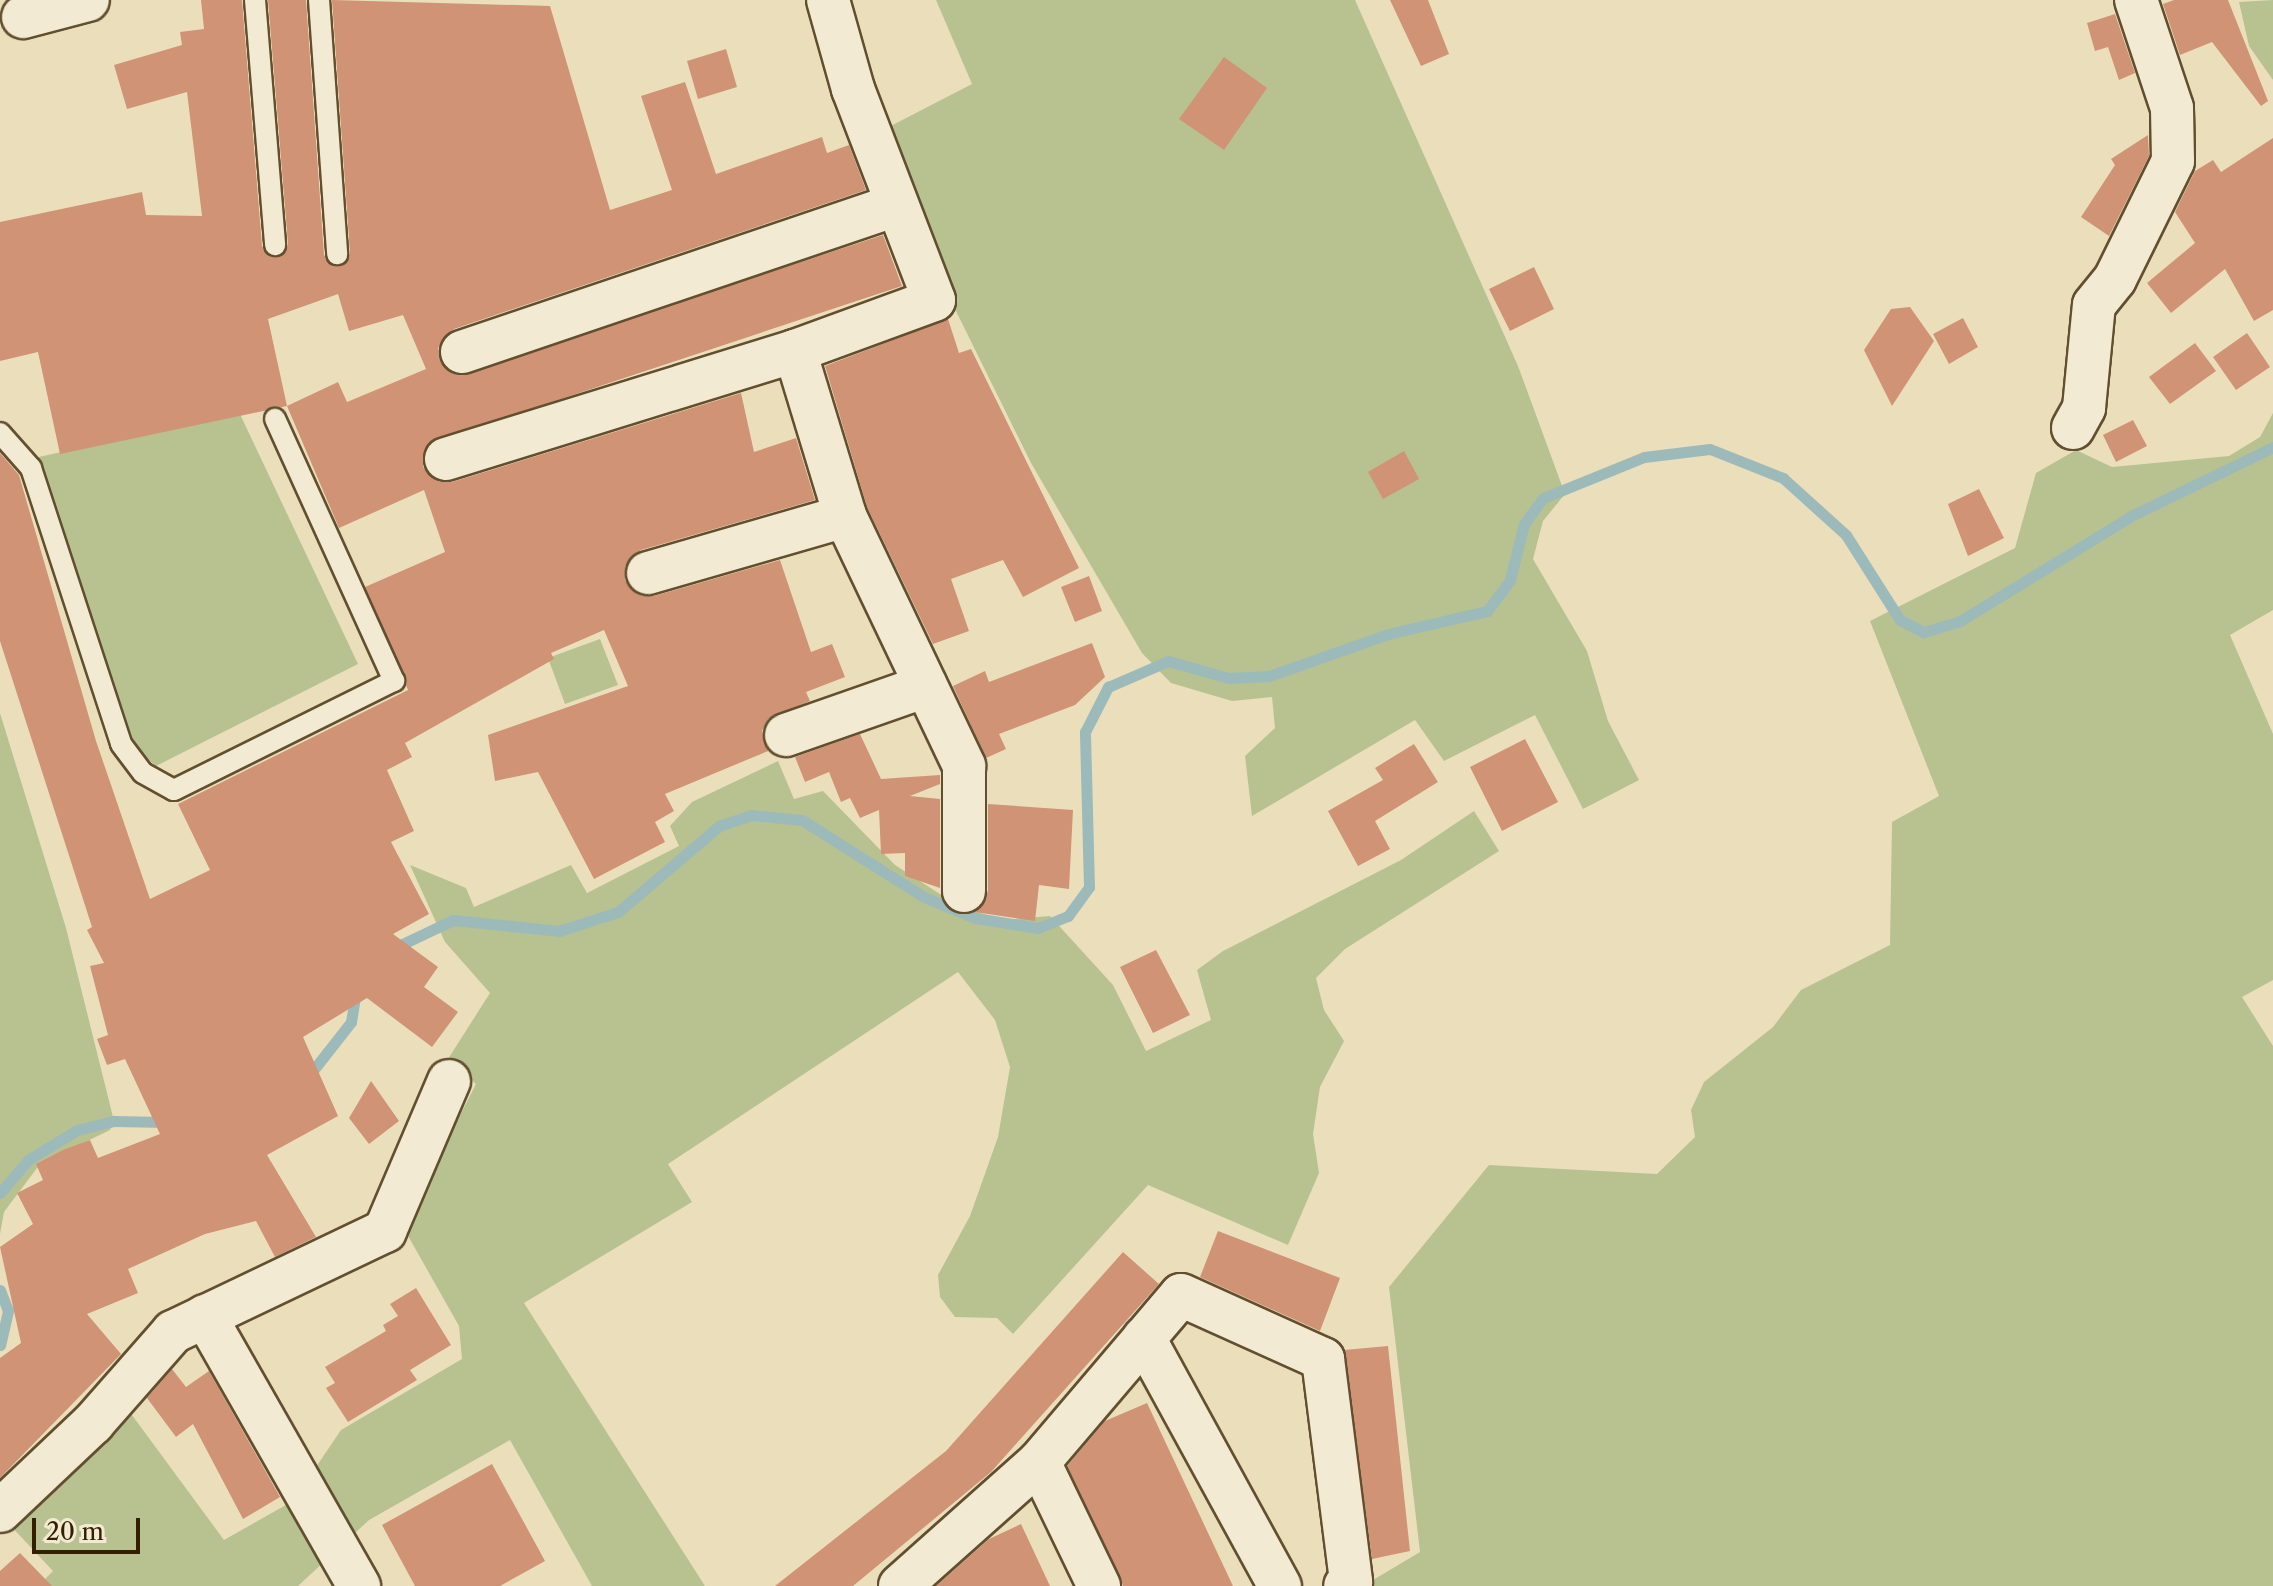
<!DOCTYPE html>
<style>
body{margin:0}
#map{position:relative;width:2273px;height:1586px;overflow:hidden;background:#ebdfbb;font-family:"Libre Caslon Text",serif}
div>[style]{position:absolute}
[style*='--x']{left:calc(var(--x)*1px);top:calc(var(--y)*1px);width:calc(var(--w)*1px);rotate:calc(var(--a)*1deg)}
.green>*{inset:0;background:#b7c290}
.stream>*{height:11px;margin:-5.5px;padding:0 5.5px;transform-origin:5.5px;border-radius:5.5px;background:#9dbabb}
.building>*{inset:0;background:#d09376}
.roads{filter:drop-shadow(2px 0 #624f2f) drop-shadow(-2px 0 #624f2f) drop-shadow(0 2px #624f2f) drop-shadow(0 -2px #624f2f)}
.service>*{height:20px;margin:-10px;padding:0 10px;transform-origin:10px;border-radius:10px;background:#f2ead3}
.minor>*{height:42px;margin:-21px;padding:0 21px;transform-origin:21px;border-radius:21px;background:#f2ead3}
span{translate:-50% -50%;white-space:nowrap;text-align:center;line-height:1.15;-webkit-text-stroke:7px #f2ead3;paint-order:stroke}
.scale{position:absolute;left:32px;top:1518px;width:108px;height:36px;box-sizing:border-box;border:4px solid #341f00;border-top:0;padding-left:10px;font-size:24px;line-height:28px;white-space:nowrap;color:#341f00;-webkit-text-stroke:6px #f2ead3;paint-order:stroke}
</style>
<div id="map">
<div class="green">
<i style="clip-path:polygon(936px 0,1355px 0,1518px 366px,1565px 494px,1543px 521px,1533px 559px,1587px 651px,1608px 721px,1639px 780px,1583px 809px,1535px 715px,1444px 761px,1415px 720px,1252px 816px,1245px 756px,1275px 728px,1272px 697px,1232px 701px,1171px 683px,1142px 653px,1031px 463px,952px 303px,881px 131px,972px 84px)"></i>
<i style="clip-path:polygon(2273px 0,2273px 80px,2249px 46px,2239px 2px)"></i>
<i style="clip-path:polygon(239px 412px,358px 664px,156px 766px,112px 729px,39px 457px)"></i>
<i style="clip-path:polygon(2273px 413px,2273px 610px,2230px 635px,2273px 734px,2273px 980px,2242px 997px,2273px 1046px,2273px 1586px,1363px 1586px,1420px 1552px,1389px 1287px,1489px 1165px,1657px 1174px,1695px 1137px,1691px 1110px,1704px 1082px,1773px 1027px,1801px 990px,1890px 945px,1892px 822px,1939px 796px,1870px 621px,2015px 548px,2036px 473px,2076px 450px,2112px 467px,2229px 456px,2260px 437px)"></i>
<i style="clip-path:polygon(600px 639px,618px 685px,565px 704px,548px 658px)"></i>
<i style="clip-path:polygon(0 713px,66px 928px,114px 1121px,110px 1130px,40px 1164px,4px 1212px,0 1234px)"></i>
<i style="clip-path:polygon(778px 761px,794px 799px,823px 791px,895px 865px,957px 905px,1002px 920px,1050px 916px,1113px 985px,1146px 1051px,1211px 1020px,1197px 970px,1223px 951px,1401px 860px,1474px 811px,1499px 851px,1345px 949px,1316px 978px,1324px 1010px,1344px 1041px,1320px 1087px,1313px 1134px,1319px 1173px,1288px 1245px,1148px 1185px,1013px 1334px,997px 1318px,955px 1317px,940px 1297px,938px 1275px,970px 1216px,998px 1137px,1010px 1067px,995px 1020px,958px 972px,668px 1164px,692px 1202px,524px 1303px,705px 1586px,592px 1586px,510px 1440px,369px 1520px,298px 1586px,38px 1586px,53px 1571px,9px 1524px,129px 1411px,224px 1540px,293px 1501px,341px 1430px,462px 1359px,459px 1326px,403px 1227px,476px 1084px,448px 1059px,490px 993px,445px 942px,410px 865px,466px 888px,474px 907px,571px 865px,587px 893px,679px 846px,670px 826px,692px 802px)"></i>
</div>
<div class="stream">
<i style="--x:392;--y:949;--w:68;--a:-25.4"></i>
<i style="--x:453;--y:920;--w:107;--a:5.9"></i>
<i style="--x:559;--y:931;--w:62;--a:-17.9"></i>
<i style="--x:618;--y:912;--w:133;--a:-40.4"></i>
<i style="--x:719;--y:826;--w:34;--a:-19"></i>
<i style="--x:751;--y:815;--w:51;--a:5.6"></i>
<i style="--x:802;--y:820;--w:144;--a:32.3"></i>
<i style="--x:924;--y:897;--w:55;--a:22.4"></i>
<i style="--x:975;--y:918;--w:64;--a:9"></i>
<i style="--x:1038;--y:928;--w:32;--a:-22"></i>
<i style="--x:1068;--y:916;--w:36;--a:-54"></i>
<i style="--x:1089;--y:887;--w:155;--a:-91.5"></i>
<i style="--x:1085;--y:732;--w:51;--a:-62.9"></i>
<i style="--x:1108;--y:687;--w:65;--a:-23.4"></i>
<i style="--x:1168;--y:661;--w:63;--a:15.6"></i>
<i style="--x:1229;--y:678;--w:40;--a:-2.9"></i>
<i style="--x:1269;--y:676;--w:126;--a:-19.4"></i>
<i style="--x:1388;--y:634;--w:102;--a:-13.1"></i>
<i style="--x:1487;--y:611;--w:39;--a:-53"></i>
<i style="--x:1510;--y:580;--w:58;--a:-76"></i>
<i style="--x:1524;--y:524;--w:32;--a:-54"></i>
<i style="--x:1543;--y:498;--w:109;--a:-22.1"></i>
<i style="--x:1644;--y:457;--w:66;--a:-6.9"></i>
<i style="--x:1710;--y:449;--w:79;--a:21.7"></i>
<i style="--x:1783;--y:478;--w:85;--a:42.1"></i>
<i style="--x:1846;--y:535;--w:101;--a:57.6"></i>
<i style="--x:1900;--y:620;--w:27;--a:27"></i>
<i style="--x:1924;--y:632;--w:38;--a:-17"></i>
<i style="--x:1960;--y:621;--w:203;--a:-31.5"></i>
<i style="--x:2133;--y:515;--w:156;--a:-25.9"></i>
<i style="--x:307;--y:1078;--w:71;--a:-51.8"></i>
<i style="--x:351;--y:1022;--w:31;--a:-81"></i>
<i style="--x:0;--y:1193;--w:43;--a:-49.7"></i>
<i style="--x:28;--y:1160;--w:57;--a:-31.5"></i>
<i style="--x:77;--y:1130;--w:38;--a:-14"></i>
<i style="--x:114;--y:1121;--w:53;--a:1.1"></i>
<i style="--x:0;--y:1290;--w:22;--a:69"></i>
<i style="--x:8;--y:1311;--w:35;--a:103"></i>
</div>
<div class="building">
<i style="clip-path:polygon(evenodd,201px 0,242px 0,262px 246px,270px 257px,283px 255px,288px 244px,268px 0,306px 0,324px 255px,332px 266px,345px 264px,350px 253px,332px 0,550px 6px,610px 210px,672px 190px,641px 96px,685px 82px,716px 174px,822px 137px,827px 153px,849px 145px,866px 190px,454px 329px,438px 348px,446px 369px,457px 375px,883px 235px,902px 286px,428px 443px,423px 467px,440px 482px,452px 482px,741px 393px,754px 452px,796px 438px,815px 500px,641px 550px,625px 567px,625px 580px,642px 596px,654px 596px,780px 560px,811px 652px,832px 644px,845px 677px,806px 692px,810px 701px,768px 719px,762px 731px,768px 751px,665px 794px,674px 811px,655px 822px,665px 842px,594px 879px,538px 772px,495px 781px,488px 735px,628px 686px,604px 630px,551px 653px,554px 659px,405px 743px,412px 757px,387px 770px,414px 831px,391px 842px,429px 914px,393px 934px,438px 967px,424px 987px,458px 1012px,432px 1047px,367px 998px,303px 1037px,338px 1116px,267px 1155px,316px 1237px,275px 1257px,256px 1221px,205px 1234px,128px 1269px,138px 1293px,87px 1314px,121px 1354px,0 1478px,0 1358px,21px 1343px,0 1247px,33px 1224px,17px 1193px,43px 1180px,36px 1164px,63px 1150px,90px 1140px,98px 1158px,160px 1134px,125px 1059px,107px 1065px,97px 1039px,108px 1035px,90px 966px,104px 963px,87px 930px,92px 927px,0 641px,0 453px,19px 475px,96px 741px,150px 899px,210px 870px,178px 804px,408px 690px,365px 587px,445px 552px,424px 490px,339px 528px,287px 406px,60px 454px,38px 352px,0 361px,0 222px,142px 192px,146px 215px,202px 216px,187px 92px,127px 109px,114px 65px,182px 45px,180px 32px,204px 29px,201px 0,338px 294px,349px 331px,403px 315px,426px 369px,347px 402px,338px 382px,287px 406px,268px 319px,338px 294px)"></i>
<i style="clip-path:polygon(1390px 0,1428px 0,1449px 54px,1421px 66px)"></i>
<i style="clip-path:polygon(2174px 0,2228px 0,2268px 101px,2261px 106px,2212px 42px,2180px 55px,2163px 4px)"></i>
<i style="clip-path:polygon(2115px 14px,2135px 73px,2119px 80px,2108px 47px,2095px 51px,2087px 23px)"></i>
<i style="clip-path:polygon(726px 49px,737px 87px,698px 99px,687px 61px)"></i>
<i style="clip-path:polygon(1224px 57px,1267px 88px,1224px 150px,1179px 119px)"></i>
<i style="clip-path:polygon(2148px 135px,2149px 156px,2109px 236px,2081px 217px,2115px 165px,2111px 159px)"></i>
<i style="clip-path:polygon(2273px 138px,2273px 310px,2254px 321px,2225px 269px,2171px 313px,2147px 283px,2195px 243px,2175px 212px,2195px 171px,2213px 160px,2221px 172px)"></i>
<i style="clip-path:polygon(1534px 267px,1554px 309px,1510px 331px,1489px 289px)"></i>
<i style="clip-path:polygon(1910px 307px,1934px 341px,1892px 406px,1864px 350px,1891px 309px)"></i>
<i style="clip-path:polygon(1963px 318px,1978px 347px,1949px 364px,1933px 334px)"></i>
<i style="clip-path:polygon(948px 319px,959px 353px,971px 349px,1079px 568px,1023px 597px,1003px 560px,951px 579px,969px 631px,933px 644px,867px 507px,825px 366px)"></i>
<i style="clip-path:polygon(2247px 333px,2270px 367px,2236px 390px,2213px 357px)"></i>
<i style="clip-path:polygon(2195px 343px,2216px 371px,2170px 404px,2149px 377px)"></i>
<i style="clip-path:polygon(2133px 420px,2147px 446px,2116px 462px,2103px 435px)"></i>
<i style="clip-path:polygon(1404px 451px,1419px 479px,1383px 499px,1368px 472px)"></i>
<i style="clip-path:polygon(1979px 489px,2004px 538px,1968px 556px,1948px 504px)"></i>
<i style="clip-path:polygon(1089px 576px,1102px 611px,1075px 622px,1061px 587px)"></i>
<i style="clip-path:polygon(1092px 643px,1105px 677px,1075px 705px,999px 734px,1006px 749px,986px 758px,953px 686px,985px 671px,989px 682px)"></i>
<i style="clip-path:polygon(860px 734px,881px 779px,940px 775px,940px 784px,910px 796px,940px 799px,940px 888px,905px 876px,905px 853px,881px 854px,879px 810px,860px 818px,850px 798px,841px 802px,829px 772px,805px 782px,795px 757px)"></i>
<i style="clip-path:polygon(1525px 739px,1558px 802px,1502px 831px,1470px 767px)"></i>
<i style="clip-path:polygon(1414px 744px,1438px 782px,1375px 821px,1390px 849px,1358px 866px,1328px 811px,1383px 780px,1375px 768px)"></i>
<i style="clip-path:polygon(988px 804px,1073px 810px,1069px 889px,1039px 885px,1035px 921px,975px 912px,988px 891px)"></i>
<i style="clip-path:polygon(1156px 950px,1190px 1015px,1153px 1033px,1120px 967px)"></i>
<i style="clip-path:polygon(371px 1081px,399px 1121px,369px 1144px,349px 1118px)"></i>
<i style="clip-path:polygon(1218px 1231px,1340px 1278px,1320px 1331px,1200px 1277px)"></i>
<i style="clip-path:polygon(1123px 1252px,1159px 1284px,991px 1472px,853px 1586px,775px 1586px,946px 1451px)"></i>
<i style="clip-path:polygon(416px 1288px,451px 1345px,410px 1370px,417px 1380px,348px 1422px,326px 1388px,335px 1383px,325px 1367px,386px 1331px,383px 1325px,398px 1316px,390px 1304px)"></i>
<i style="clip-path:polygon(1388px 1346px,1410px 1551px,1372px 1559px,1344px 1350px)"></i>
<i style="clip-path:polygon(172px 1369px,186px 1387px,209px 1371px,280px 1497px,243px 1519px,193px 1424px,176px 1437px,147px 1398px)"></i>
<i style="clip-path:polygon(1147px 1403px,1233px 1586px,1123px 1586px,1067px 1466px,1105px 1421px)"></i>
<i style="clip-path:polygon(492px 1464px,545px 1561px,500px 1586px,415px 1586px,382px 1525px)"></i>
<i style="clip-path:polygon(1021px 1524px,1050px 1586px,936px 1586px,989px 1539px)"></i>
<i style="clip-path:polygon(20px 1553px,52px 1586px,0 1586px,0 1571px)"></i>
</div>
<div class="roads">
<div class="service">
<i style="--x:255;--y:0;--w:246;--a:85.3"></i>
<i style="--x:319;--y:0;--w:255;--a:85.9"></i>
<i style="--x:0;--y:433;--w:47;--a:48.5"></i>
<i style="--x:31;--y:468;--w:290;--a:71.9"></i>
<i style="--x:121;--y:744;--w:36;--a:53"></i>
<i style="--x:143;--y:773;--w:35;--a:29"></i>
<i style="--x:174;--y:790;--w:246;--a:-26.4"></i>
<i style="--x:394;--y:681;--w:288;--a:-114.4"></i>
</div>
<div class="minor">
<i style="--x:23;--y:17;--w:67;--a:-14.7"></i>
<i style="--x:795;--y:351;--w:172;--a:73.1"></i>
<i style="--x:845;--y:516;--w:277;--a:64.5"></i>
<i style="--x:964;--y:766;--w:125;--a:90"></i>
<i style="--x:462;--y:352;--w:458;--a:-18.7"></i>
<i style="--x:2073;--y:428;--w:23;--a:-61"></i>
<i style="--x:2084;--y:408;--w:103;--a:-84.5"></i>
<i style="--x:2094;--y:305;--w:33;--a:-51"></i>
<i style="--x:2115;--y:279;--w:131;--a:-63.8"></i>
<i style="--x:2173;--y:161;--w:53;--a:-91.1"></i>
<i style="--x:2172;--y:108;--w:114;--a:-108.4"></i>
<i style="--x:446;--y:459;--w:365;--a:-17.2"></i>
<i style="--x:795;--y:351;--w:148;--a:-20.1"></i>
<i style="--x:934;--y:300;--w:226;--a:-111"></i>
<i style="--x:853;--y:89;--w:92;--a:-105.7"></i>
<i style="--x:648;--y:573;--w:205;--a:-16.1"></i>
<i style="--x:786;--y:735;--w:148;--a:-19.3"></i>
<i style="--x:205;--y:1316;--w:311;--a:60.3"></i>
<i style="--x:1144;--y:1338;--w:283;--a:61.3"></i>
<i style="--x:1039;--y:1462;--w:138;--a:64.2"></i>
<i style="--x:0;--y:1511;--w:128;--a:-43.4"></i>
<i style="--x:93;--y:1423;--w:121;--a:-48.7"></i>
<i style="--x:173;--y:1332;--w:235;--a:-25.5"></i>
<i style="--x:385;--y:1231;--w:163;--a:-66.9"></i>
<i style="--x:900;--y:1586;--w:186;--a:-41.7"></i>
<i style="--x:1039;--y:1462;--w:219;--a:-49.6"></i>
<i style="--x:1181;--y:1295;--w:156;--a:24.3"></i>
<i style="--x:1323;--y:1359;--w:225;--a:82.8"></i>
<i style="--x:1351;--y:1582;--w:7;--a:146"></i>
</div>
</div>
<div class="scale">20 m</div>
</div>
